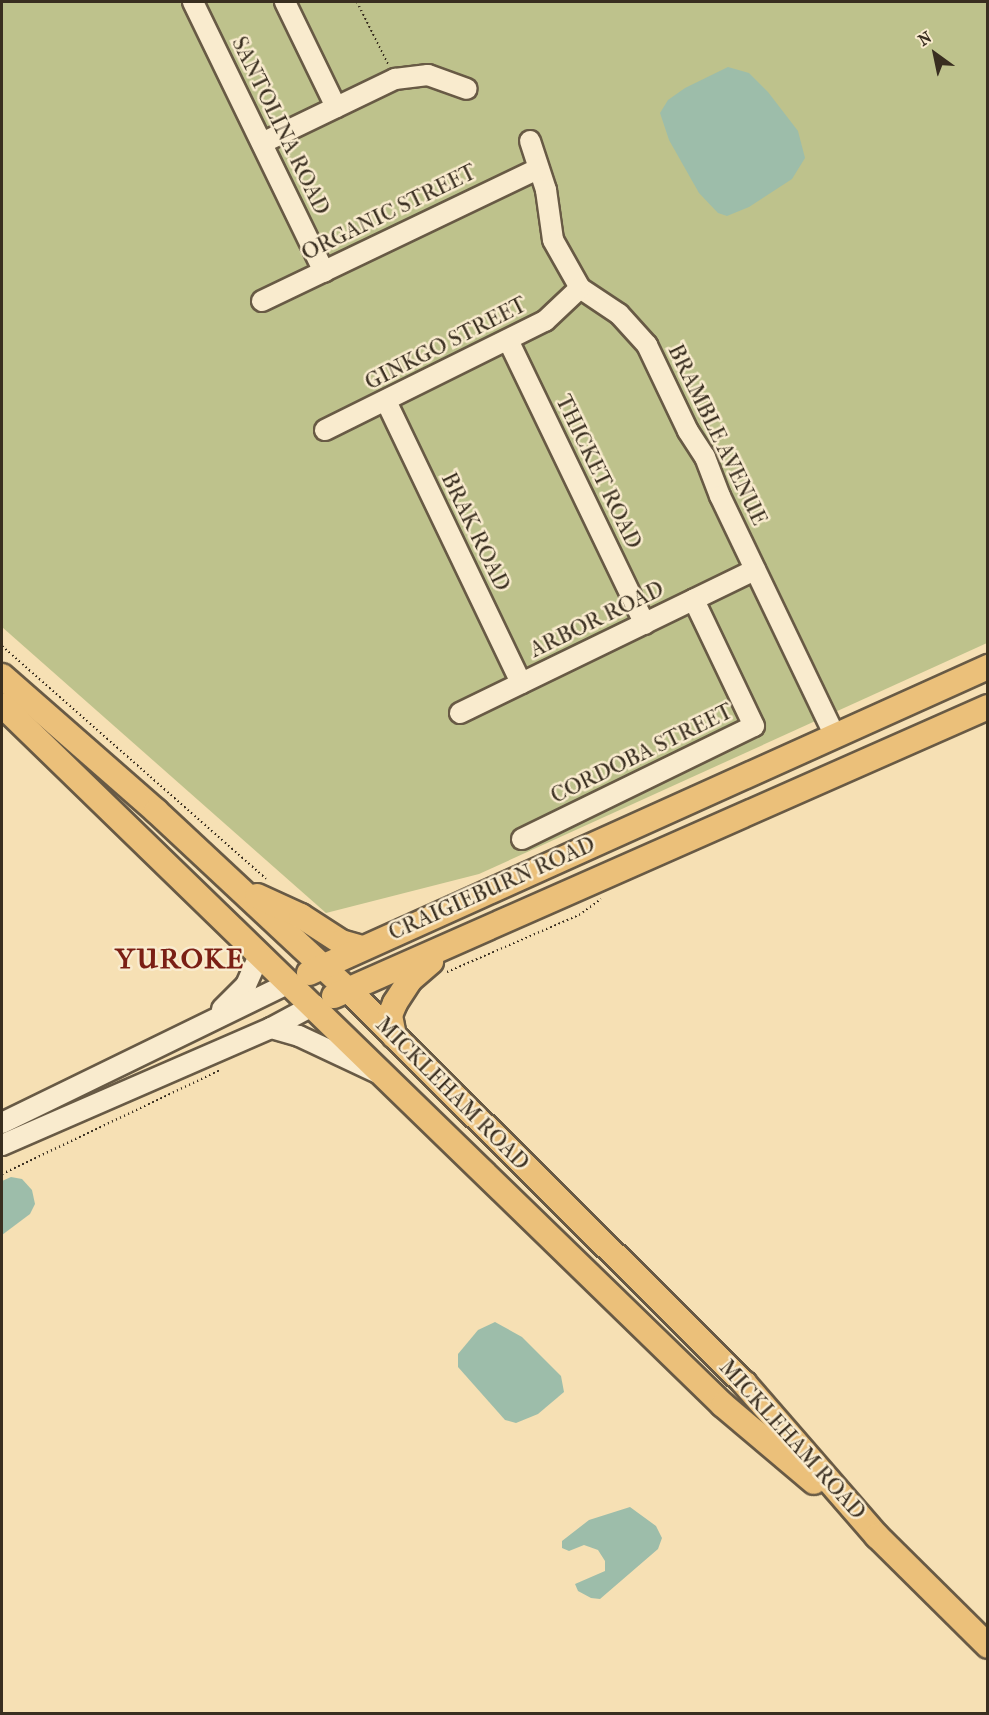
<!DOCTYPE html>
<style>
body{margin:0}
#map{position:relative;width:989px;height:1715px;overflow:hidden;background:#f6e0b4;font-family:"IM FELL French Canon",serif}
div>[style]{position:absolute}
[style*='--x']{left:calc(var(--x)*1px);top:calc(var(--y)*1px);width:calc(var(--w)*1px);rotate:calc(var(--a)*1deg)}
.green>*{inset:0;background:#bec28c}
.water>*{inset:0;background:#9dbdaa}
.path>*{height:2px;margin-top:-1px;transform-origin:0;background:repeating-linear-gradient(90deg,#392e20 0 1.5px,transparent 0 4.5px)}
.roads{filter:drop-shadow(2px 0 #685a45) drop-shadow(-2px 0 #685a45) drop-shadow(0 2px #685a45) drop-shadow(0 -2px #685a45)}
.minor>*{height:20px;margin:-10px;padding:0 10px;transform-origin:10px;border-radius:10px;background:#f9ebce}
.major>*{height:24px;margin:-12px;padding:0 12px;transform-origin:12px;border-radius:12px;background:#ebc07a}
span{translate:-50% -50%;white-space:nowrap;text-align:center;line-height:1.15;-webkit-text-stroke:5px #f9ebce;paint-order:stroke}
.street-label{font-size:22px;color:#392e20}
.district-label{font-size:28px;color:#7a1f14;font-weight:700;letter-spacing:1.5px}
.frame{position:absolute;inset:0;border:3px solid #392e20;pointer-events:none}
.north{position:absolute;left:905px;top:24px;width:60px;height:60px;-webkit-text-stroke:4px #f9ebce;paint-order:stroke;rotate:327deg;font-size:16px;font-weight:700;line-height:24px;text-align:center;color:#392e20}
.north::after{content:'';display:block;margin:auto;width:21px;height:27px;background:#392e20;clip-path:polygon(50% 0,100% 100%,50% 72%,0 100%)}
</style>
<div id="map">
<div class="green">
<i style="clip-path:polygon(2px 2px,987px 2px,987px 643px,479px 874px,326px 913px,2px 627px)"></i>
</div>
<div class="water">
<i style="clip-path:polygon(728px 67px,749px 73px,768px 92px,798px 131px,805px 158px,792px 179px,749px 207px,727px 216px,718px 213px,699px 193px,669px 140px,660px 113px,668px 100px,685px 88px)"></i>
<i style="clip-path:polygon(11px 1177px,22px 1179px,32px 1190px,35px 1204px,30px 1214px,2px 1235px,2px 1181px)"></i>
<i style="clip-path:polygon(495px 1322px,522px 1337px,561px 1376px,564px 1392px,538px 1414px,516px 1423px,505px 1420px,458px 1367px,458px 1354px,478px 1330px)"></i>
<i style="clip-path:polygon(630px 1507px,656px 1526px,662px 1538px,658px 1549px,600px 1599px,591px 1598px,578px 1591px,575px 1584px,605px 1571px,605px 1561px,598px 1550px,584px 1545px,569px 1551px,562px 1548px,562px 1541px,589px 1520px)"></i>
</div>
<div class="path">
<i style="--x:357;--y:2;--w:69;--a:63.4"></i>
<i style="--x:2;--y:646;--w:352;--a:41.4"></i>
<i style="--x:447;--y:972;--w:144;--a:-23.4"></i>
<i style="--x:579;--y:915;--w:27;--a:-36"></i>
<i style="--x:2;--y:1174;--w:242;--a:-25.5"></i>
</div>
<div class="roads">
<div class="minor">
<i style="--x:193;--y:2;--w:300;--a:64.1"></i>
<i style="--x:285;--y:2;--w:117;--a:64.1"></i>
<i style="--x:530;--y:141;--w:52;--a:71.9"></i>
<i style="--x:546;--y:190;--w:50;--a:82"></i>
<i style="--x:553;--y:240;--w:55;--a:60.6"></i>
<i style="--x:580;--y:288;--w:47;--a:33.7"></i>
<i style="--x:619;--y:314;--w:42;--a:47.9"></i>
<i style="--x:647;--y:345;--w:95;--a:64.5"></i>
<i style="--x:688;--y:431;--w:31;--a:57"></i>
<i style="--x:705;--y:457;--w:42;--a:69"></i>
<i style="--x:720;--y:496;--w:264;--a:64.4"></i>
<i style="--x:262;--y:143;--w:148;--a:-25.7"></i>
<i style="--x:395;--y:79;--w:33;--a:-7"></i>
<i style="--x:428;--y:75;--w:41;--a:19.7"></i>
<i style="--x:262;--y:301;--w:305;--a:-25.6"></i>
<i style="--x:509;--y:342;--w:313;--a:64.3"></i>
<i style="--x:386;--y:401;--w:313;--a:64.4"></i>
<i style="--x:325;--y:430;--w:246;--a:-26.4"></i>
<i style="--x:545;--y:321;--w:48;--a:-43.3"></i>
<i style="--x:460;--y:713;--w:328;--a:-25.9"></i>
<i style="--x:522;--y:839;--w:258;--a:-26"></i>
<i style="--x:754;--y:726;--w:140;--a:-115.5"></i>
<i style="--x:222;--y:1009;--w:34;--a:-45"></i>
<i style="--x:246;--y:985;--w:34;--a:-66"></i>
<i style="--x:271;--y:1028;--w:29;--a:16"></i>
<i style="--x:299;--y:1036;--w:87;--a:25.1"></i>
<i style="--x:2;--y:1123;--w:319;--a:-26"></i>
<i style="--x:2;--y:1145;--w:293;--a:-23.5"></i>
<i style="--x:271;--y:1028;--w:49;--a:-28.1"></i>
</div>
<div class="major">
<i style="--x:2;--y:676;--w:205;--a:41.2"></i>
<i style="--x:156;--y:811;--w:262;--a:43"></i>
<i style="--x:348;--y:990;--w:558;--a:44.78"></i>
<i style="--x:744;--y:1383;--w:203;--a:49"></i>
<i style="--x:877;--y:1536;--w:156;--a:44.7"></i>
<i style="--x:2;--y:705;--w:1005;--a:44.15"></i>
<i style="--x:723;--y:1405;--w:119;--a:40.2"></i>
<i style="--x:257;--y:896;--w:48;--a:24.4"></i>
<i style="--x:301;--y:916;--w:48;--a:33"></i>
<i style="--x:341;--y:942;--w:22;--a:16"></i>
<i style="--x:309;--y:973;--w:745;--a:-24.26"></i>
<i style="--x:334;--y:996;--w:715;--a:-23.84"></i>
<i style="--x:394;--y:1036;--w:21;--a:-101"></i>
<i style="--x:390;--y:1015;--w:13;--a:-67"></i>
<i style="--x:395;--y:1003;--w:27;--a:-57"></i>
<i style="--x:410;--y:980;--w:28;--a:-41"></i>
</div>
</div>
<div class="street-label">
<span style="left:280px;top:126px;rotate:64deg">SANTOLINA ROAD</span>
<span style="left:389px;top:213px;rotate:-26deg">ORGANIC STREET</span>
<span style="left:446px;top:344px;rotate:-27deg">GINKGO STREET</span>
<span style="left:717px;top:435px;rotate:64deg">BRAMBLE AVENUE</span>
<span style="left:598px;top:472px;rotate:64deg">THICKET ROAD</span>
<span style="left:475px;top:532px;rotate:64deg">BRAK ROAD</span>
<span style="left:597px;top:620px;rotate:-26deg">ARBOR ROAD</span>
<span style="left:642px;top:754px;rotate:-26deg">CORDOBA STREET</span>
<span style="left:492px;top:889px;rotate:-24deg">CRAIGIEBURN ROAD</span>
<span style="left:452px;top:1094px;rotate:45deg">MICKLEHAM ROAD</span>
<span style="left:792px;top:1440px;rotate:48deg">MICKLEHAM ROAD</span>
</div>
<div class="district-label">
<span style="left:180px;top:959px">YUROKE</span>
</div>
<div class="frame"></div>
<div class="north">N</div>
</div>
